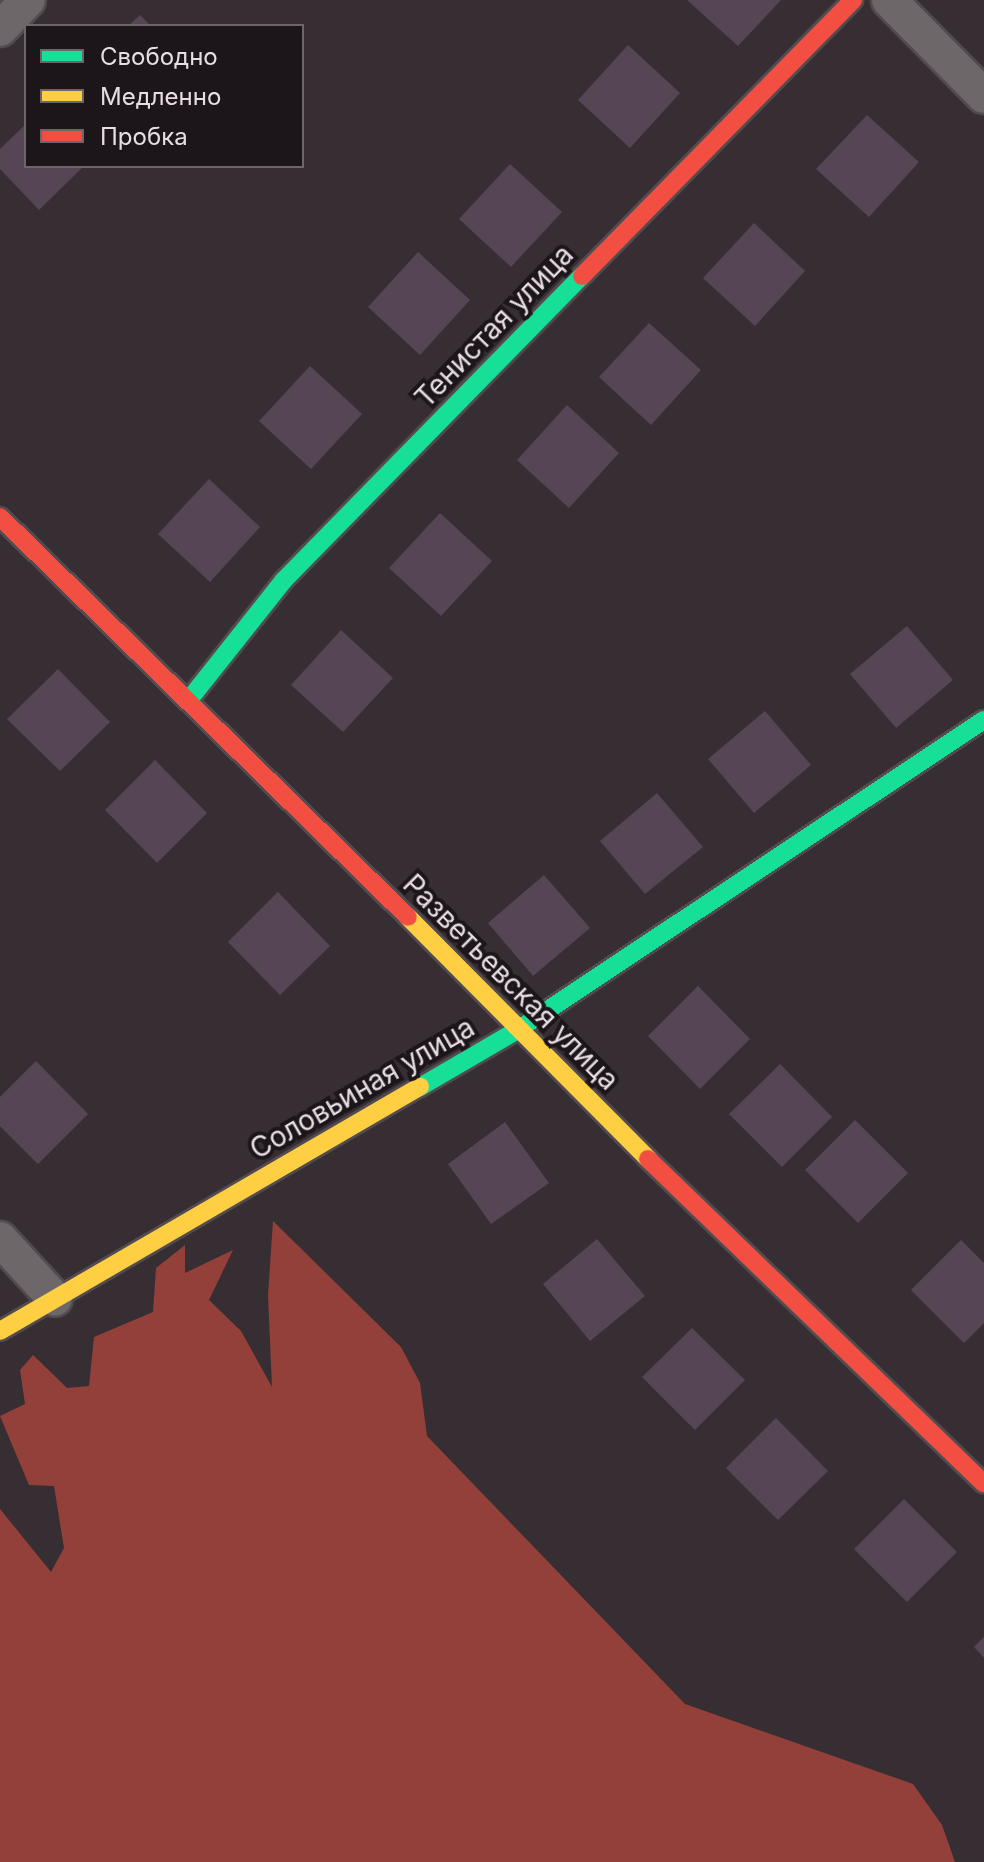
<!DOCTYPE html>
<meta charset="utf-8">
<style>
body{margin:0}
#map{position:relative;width:984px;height:1862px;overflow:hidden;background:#362e32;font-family:Inter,sans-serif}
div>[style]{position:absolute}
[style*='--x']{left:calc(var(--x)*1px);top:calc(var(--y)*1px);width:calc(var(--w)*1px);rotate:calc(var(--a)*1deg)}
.forest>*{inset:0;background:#94403a}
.building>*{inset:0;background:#564655}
.roads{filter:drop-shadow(2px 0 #524b4f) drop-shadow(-2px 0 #524b4f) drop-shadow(0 2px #524b4f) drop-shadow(0 -2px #524b4f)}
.street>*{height:34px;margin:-17px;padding:0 17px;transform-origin:17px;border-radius:17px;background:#6d676a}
.fast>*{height:18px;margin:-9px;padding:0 9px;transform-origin:9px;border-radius:9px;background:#16e098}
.slow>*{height:18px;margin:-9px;padding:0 9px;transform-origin:9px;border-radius:9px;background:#ffcf43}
.jam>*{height:18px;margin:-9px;padding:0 9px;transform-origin:9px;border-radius:9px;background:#f24e42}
span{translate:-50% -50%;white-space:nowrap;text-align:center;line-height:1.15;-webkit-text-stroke:8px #1c1519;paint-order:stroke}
.street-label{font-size:28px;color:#e7dde2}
.legend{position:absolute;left:24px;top:24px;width:280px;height:144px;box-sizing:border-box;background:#1c1519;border:2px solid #6d6569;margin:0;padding:10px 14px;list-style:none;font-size:24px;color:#e7dde2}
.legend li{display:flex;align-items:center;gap:16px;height:40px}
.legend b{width:40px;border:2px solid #6d6569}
</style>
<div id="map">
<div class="forest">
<i style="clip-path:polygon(273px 1221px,401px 1347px,420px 1383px,427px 1436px,685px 1704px,913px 1784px,942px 1825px,955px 1862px,0 1862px,0 1509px,51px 1572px,64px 1548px,54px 1486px,29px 1485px,0 1416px,25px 1404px,20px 1370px,33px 1355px,67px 1388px,89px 1386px,94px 1337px,153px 1312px,156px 1268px,185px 1245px,185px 1273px,233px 1250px,209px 1300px,241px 1331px,272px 1387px,268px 1295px)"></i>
</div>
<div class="building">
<i style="clip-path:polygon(687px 0,781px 0,738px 46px)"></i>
<i style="clip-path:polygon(140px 15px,151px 26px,128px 26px)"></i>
<i style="clip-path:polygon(628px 45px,680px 93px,630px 148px,578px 100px)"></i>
<i style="clip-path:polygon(867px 115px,919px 162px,869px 217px,816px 169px)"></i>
<i style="clip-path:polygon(26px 124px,26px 166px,84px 166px,39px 210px,0 169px,0 149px)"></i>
<i style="clip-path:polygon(510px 164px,562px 212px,511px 267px,459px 219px)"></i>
<i style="clip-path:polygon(754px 223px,805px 271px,755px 326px,703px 278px)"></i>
<i style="clip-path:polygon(418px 252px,470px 300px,420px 355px,368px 307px)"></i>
<i style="clip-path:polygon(649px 323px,701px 370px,651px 425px,599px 377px)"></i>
<i style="clip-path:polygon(310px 366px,362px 414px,311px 469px,259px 421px)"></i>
<i style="clip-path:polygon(567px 405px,619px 453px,569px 508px,517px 460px)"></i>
<i style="clip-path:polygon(209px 479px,260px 527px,210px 582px,158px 534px)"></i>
<i style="clip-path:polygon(440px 513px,492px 561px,441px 616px,389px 568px)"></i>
<i style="clip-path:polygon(907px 626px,953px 680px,896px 728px,850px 674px)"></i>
<i style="clip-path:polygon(341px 630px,393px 678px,343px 732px,291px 685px)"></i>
<i style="clip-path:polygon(58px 669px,110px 722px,60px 771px,7px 719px)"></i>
<i style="clip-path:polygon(765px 711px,811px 765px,754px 813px,708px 759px)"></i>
<i style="clip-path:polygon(155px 760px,207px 813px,157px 863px,105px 810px)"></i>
<i style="clip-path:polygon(657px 793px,703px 847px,645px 894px,600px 841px)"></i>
<i style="clip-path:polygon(544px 875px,590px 928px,533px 976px,488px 923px)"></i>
<i style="clip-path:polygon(278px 892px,330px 946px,280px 995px,228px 942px)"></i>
<i style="clip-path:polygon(698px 986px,750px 1039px,700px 1089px,648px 1036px)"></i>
<i style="clip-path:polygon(36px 1061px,88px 1114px,38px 1164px,0 1126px,0 1097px)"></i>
<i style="clip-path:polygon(780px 1064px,832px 1117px,782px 1167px,729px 1114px)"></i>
<i style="clip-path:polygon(855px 1120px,908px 1173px,858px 1223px,805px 1170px)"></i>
<i style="clip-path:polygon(505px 1122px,549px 1183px,491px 1224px,448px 1164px)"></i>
<i style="clip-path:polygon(597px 1239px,645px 1296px,590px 1341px,543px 1284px)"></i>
<i style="clip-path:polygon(961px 1240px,984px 1263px,984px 1323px,964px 1343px,911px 1290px)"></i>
<i style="clip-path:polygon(692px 1328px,745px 1380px,695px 1430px,642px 1377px)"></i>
<i style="clip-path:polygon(776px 1418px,828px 1471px,778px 1520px,726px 1468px)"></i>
<i style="clip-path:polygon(904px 1499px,957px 1552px,907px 1602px,854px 1549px)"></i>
<i style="clip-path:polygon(984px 1637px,984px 1658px,974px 1647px)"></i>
</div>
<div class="roads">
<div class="street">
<i style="--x:889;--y:0;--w:135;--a:45.3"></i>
<i style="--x:0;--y:29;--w:40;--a:-46"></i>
<i style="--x:0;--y:1239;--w:81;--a:47.5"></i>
</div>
<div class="fast">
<i style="--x:188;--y:701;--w:153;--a:-51.6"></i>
<i style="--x:283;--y:581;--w:427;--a:-45.6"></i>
<i style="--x:420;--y:1087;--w:111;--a:-30.3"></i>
<i style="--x:516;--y:1031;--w:562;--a:-33.61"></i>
</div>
<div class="slow">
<i style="--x:408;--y:917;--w:341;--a:45.2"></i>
<i style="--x:0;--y:1331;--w:486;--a:-30.2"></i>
</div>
<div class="jam">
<i style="--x:582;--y:276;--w:387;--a:-45.5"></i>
<i style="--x:0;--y:517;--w:571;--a:44.43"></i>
<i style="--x:648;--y:1159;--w:467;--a:44"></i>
</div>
</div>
<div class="street-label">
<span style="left:494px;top:326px;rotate:-46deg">Тенистая улица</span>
<span style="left:511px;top:982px;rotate:45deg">Разветьевская улица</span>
<span style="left:362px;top:1088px;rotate:-30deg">Соловьиная улица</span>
</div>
<ul class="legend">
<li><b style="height:10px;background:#16e098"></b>Свободно</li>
<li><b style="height:10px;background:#ffcf43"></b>Медленно</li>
<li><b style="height:10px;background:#f24e42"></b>Пробка</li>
</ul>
</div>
